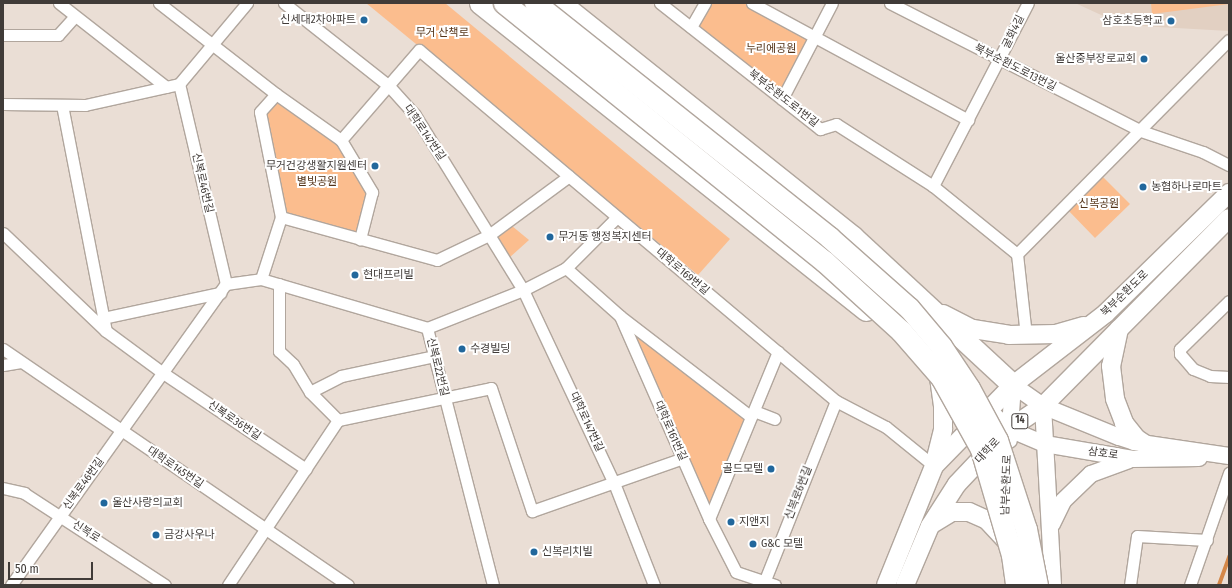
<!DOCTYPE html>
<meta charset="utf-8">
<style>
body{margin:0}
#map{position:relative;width:1232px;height:588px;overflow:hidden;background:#eaded5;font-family:"Fira Sans Condensed","Noto Sans KR",sans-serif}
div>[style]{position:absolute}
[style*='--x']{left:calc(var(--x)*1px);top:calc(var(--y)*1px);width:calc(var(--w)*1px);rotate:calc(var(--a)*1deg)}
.built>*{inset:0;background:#e2d0c2}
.green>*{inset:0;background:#fbbd8e}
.stream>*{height:3.5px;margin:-1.75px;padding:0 1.75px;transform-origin:1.75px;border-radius:1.75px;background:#d48748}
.roads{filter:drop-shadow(1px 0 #b1a69d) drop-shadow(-1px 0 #b1a69d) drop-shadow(0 1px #b1a69d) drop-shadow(0 -1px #b1a69d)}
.street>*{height:11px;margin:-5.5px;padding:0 5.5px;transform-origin:5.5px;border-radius:5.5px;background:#fff}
.secondary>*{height:16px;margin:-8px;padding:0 8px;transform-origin:8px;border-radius:8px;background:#fff}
.primary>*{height:18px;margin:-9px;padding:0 9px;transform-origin:9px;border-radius:9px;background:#fff}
.highway>*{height:21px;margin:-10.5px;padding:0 10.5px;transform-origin:10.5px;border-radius:10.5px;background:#fff}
.bridges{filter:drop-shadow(1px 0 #b1a69d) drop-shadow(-1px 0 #b1a69d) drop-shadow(0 1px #b1a69d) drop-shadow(0 -1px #b1a69d)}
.highway-bridge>*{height:21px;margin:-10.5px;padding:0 10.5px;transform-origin:10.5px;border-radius:10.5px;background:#fff}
.dots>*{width:11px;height:11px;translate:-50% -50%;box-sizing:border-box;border:2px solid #fff;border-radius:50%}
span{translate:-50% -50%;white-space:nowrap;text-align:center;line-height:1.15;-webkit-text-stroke:4px #fff;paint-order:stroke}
.shield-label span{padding:1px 3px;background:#fff;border:1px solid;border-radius:3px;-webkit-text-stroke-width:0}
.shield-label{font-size:10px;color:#403b38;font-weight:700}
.poi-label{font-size:11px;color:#403b38}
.right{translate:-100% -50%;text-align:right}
.left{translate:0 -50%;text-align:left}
.street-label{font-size:11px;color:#403b38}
.park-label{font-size:11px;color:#543419}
.frame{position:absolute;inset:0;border:4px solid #403b38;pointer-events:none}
.scale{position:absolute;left:8px;top:562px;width:85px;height:18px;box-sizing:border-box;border:2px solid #403b38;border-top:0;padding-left:5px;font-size:12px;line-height:14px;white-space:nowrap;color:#403b38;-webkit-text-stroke:3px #fff;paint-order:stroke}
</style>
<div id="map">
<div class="built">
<i style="clip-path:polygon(1075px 3px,1229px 3px,1229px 31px,1123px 25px)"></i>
</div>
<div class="green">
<i style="clip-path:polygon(366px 3px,445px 3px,730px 239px,698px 275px)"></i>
<i style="clip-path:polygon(705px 3px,752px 3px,814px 37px,782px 99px,691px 27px)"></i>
<i style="clip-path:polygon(1151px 3px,1229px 3px,1229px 4px,1152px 14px)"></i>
<i style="clip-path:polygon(276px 102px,338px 146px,368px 192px,358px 233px,284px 213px,264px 113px)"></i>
<i style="clip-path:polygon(1099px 173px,1130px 204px,1095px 238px,1065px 207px)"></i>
<i style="clip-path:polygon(512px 226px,529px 240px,509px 258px,495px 237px)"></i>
<i style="clip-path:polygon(620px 316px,751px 417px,709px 519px)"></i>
</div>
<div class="stream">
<i style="--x:1219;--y:585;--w:30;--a:-70"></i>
</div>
<div class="roads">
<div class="street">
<i style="--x:59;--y:3;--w:136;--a:38.1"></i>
<i style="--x:159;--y:3;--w:148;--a:37.9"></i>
<i style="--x:276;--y:94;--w:80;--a:35.3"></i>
<i style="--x:341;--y:140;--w:61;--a:59.2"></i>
<i style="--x:372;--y:192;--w:49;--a:104.3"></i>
<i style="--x:284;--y:3;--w:132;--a:38.3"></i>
<i style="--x:388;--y:85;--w:40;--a:48"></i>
<i style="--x:415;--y:115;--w:206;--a:58.3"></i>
<i style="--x:523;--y:290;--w:213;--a:64.8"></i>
<i style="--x:614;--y:483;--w:110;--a:68.6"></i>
<i style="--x:660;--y:3;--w:204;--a:38.2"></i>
<i style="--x:820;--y:129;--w:17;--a:-17"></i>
<i style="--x:836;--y:124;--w:115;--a:32.6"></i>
<i style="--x:933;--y:186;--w:108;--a:39"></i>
<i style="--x:1017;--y:254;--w:82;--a:83.7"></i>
<i style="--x:752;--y:3;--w:246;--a:28.4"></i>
<i style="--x:890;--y:3;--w:282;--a:27"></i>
<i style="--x:1141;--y:131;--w:65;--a:18.7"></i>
<i style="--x:1203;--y:152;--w:29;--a:27"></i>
<i style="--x:691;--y:27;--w:28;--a:-60"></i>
<i style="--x:3;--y:35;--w:55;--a:0"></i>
<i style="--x:58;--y:35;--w:25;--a:-48"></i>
<i style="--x:179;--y:84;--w:106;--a:-50"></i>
<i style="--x:276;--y:94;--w:24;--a:132"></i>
<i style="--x:260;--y:112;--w:107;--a:78.7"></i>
<i style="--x:782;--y:99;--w:108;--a:-62.5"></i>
<i style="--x:3;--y:104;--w:82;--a:0.7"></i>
<i style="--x:85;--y:105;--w:96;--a:-12.6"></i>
<i style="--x:62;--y:105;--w:230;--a:79"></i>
<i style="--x:341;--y:140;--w:119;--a:-49.1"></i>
<i style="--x:419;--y:50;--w:545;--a:40.09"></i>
<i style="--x:836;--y:401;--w:56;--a:27.5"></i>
<i style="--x:886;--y:427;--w:62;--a:39.1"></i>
<i style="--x:933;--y:186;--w:206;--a:-62.6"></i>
<i style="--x:3;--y:233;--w:142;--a:43.6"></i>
<i style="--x:106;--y:331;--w:71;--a:36.4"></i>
<i style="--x:163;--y:373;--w:172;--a:33.9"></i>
<i style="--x:1017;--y:254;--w:301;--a:-45.3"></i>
<i style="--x:566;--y:268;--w:72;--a:41.6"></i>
<i style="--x:620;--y:316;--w:165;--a:37.6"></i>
<i style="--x:261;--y:279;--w:65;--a:-72.1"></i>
<i style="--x:281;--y:217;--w:162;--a:15.4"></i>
<i style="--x:437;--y:260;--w:58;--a:-25.7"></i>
<i style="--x:489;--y:235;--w:99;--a:-36.4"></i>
<i style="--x:226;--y:284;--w:35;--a:-8"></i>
<i style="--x:261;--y:279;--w:173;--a:16.4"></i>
<i style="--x:427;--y:328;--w:265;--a:75.6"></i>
<i style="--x:279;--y:284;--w:67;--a:90"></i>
<i style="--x:279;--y:351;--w:19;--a:43"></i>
<i style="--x:293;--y:364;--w:33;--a:59"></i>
<i style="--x:310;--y:392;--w:40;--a:45"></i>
<i style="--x:1229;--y:301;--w:69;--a:135.6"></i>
<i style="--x:1180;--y:349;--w:5;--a:90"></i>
<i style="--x:1180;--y:354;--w:20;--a:49"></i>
<i style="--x:1193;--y:369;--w:18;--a:22"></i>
<i style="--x:1210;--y:376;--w:19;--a:3"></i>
<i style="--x:620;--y:316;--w:222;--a:66.3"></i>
<i style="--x:709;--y:519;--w:59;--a:63"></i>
<i style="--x:736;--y:572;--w:41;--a:18.4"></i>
<i style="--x:103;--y:318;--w:120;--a:-12.1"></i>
<i style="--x:427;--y:328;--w:103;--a:-21.6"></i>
<i style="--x:523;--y:290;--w:48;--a:-27.1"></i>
<i style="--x:566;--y:268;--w:72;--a:-45"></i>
<i style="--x:3;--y:349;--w:418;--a:34.4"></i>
<i style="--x:3;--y:365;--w:18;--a:-9"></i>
<i style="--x:310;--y:392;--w:35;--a:-27"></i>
<i style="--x:341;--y:376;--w:95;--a:-12.1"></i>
<i style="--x:754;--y:411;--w:22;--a:21"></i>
<i style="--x:3;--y:488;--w:22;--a:13"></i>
<i style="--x:24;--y:493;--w:168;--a:33.1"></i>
<i style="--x:709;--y:519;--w:181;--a:-67.6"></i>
<i style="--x:11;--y:585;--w:370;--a:-54.5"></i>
<i style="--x:226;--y:284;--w:205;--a:-103.2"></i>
<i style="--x:228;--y:585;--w:198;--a:-56.3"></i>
<i style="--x:338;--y:420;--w:156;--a:-11.8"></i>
<i style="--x:491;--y:388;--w:130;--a:71.6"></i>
<i style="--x:532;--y:511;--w:160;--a:-19.3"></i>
<i style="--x:763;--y:585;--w:198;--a:-68.4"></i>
<i style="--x:1130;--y:585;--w:49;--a:-81.9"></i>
<i style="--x:1137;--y:536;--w:70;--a:3.3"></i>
<i style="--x:1190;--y:585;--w:119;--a:-70.8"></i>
</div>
<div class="secondary">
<i style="--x:1043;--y:406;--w:179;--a:86.8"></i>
<i style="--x:988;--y:410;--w:28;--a:42"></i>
<i style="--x:1009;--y:429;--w:39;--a:23"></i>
<i style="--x:1045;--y:444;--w:89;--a:9.7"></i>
<i style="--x:1133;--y:459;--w:66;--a:-0.9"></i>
<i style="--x:1009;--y:440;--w:55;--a:-85.8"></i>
<i style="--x:1013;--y:385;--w:37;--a:35"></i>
<i style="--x:1043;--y:406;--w:82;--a:22.2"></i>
<i style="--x:1119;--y:437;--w:16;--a:18"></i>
<i style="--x:1134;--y:442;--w:96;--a:8.4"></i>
<i style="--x:1052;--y:524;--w:25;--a:-64"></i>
<i style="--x:1063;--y:501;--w:39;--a:-44"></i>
<i style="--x:1091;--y:474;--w:40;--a:-20.2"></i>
</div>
<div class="primary">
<i style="--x:943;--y:314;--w:34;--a:27"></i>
<i style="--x:973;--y:329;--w:36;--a:9"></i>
<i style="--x:1009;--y:335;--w:47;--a:-1.2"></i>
<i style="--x:1056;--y:334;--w:29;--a:-16"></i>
<i style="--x:1119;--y:329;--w:38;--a:102"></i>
<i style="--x:1111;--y:366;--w:33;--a:83"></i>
<i style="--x:1115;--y:399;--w:26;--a:69"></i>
<i style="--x:1124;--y:423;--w:21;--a:51"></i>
<i style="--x:1137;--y:439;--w:9;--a:32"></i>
<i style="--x:934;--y:466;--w:38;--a:-76"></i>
<i style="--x:943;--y:429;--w:23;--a:-90"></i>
<i style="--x:943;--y:406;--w:27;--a:-98"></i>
<i style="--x:932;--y:524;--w:23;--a:-31"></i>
<i style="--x:952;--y:512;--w:17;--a:0"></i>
<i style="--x:969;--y:512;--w:20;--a:24"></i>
<i style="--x:987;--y:520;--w:26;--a:47"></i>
<i style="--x:886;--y:585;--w:128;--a:-68"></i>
<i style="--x:934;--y:466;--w:113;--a:-45.7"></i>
<i style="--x:1013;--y:385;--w:118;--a:-37.7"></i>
<i style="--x:1106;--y:313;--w:172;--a:-44.3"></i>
<i style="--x:905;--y:585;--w:64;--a:-67"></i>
<i style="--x:930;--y:526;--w:50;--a:-57.3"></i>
<i style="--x:957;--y:484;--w:76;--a:-46.6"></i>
<i style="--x:1009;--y:429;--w:41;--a:-34.1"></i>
<i style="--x:1043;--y:406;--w:264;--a:-45.3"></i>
</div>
<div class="highway">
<i style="--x:480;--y:3;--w:493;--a:38.5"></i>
<i style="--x:560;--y:3;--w:375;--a:38.6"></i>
<i style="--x:853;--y:237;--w:218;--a:42.8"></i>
</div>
</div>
<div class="bridges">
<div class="highway-bridge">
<i style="--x:504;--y:3;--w:411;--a:38.9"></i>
<i style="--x:824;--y:261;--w:104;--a:42.3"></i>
<i style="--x:901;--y:331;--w:61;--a:49"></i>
<i style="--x:941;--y:377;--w:82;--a:60.9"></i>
<i style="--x:981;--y:449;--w:110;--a:73.7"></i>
<i style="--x:1012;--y:555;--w:30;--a:82"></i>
<i style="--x:535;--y:3;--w:376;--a:38.5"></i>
<i style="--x:829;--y:237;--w:107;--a:41.6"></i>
<i style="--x:909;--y:308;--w:50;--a:49.9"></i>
<i style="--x:941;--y:346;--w:50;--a:56.3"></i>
<i style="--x:969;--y:388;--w:59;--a:61.7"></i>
<i style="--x:997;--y:440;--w:94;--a:72"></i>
<i style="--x:1026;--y:529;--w:57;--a:78.9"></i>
</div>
</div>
<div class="dots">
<i style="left:364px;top:20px;background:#21679c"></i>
<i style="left:1171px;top:21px;background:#21679c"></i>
<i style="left:1144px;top:59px;background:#21679c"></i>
<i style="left:375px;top:166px;background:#21679c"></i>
<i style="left:1143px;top:187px;background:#21679c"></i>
<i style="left:550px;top:237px;background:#21679c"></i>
<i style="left:355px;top:275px;background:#21679c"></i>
<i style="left:462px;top:349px;background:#21679c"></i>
<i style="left:771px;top:469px;background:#21679c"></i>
<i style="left:104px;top:503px;background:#21679c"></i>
<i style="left:731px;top:522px;background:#21679c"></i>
<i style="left:156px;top:535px;background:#21679c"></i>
<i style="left:753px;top:544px;background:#21679c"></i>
<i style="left:534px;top:552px;background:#21679c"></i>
</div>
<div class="shield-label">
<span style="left:1020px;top:421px">14</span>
</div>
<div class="poi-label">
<span class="right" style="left:356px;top:20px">신세대2차아파트</span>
<span class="right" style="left:1163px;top:21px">삼호초등학교</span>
<span class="right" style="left:1136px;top:59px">울산중부장로교회</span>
<span class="right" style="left:367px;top:166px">무거건강생활지원센터</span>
<span class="left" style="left:1151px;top:187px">농협하나로마트</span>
<span class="left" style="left:558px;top:237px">무거동 행정복지센터</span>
<span class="left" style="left:363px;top:275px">현대프리빌</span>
<span class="left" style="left:470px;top:349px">수경빌딩</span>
<span class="right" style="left:763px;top:469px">골드모텔</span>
<span class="left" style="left:112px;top:503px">울산사랑의교회</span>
<span class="left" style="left:739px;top:522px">지앤지</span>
<span class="left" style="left:164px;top:535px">금강사우나</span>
<span class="left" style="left:761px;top:544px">G&amp;C 모텔</span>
<span class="left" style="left:542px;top:552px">신복리치빌</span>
</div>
<div class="street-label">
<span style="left:1014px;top:32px;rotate:-64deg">굴화4길</span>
<span style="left:1015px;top:68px;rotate:27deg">북부순환도로13번길</span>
<span style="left:783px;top:99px;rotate:38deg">북부순환도로1번길</span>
<span style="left:424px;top:133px;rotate:56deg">대학로147번길</span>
<span style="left:202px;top:183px;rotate:77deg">신복로46번길</span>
<span style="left:682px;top:272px;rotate:40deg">대학로169번길</span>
<span style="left:1125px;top:294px;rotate:-44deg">북부순환도로</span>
<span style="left:437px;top:367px;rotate:76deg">신복로22번길</span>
<span style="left:234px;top:421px;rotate:34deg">신복로36번길</span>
<span style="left:586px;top:422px;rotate:65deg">대학로147번길</span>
<span style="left:670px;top:431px;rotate:66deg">대학로161번길</span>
<span style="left:988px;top:451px;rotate:-47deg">대학로</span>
<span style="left:1103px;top:454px;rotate:8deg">삼호로</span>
<span style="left:175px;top:468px;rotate:34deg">대학로145번길</span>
<span style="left:84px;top:484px;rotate:-54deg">신복로46번길</span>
<span style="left:1007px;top:485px;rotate:-88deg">남부순환도로</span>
<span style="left:799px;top:493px;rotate:-69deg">신복로6번길</span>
<span style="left:86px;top:532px;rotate:32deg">신복로</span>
</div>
<div class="park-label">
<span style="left:442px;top:33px">무거 산책로</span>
<span style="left:771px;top:49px">누리에공원</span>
<span style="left:317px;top:182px">별빛공원</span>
<span style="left:1099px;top:204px">신복공원</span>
</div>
<div class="frame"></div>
<div class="scale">50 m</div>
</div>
